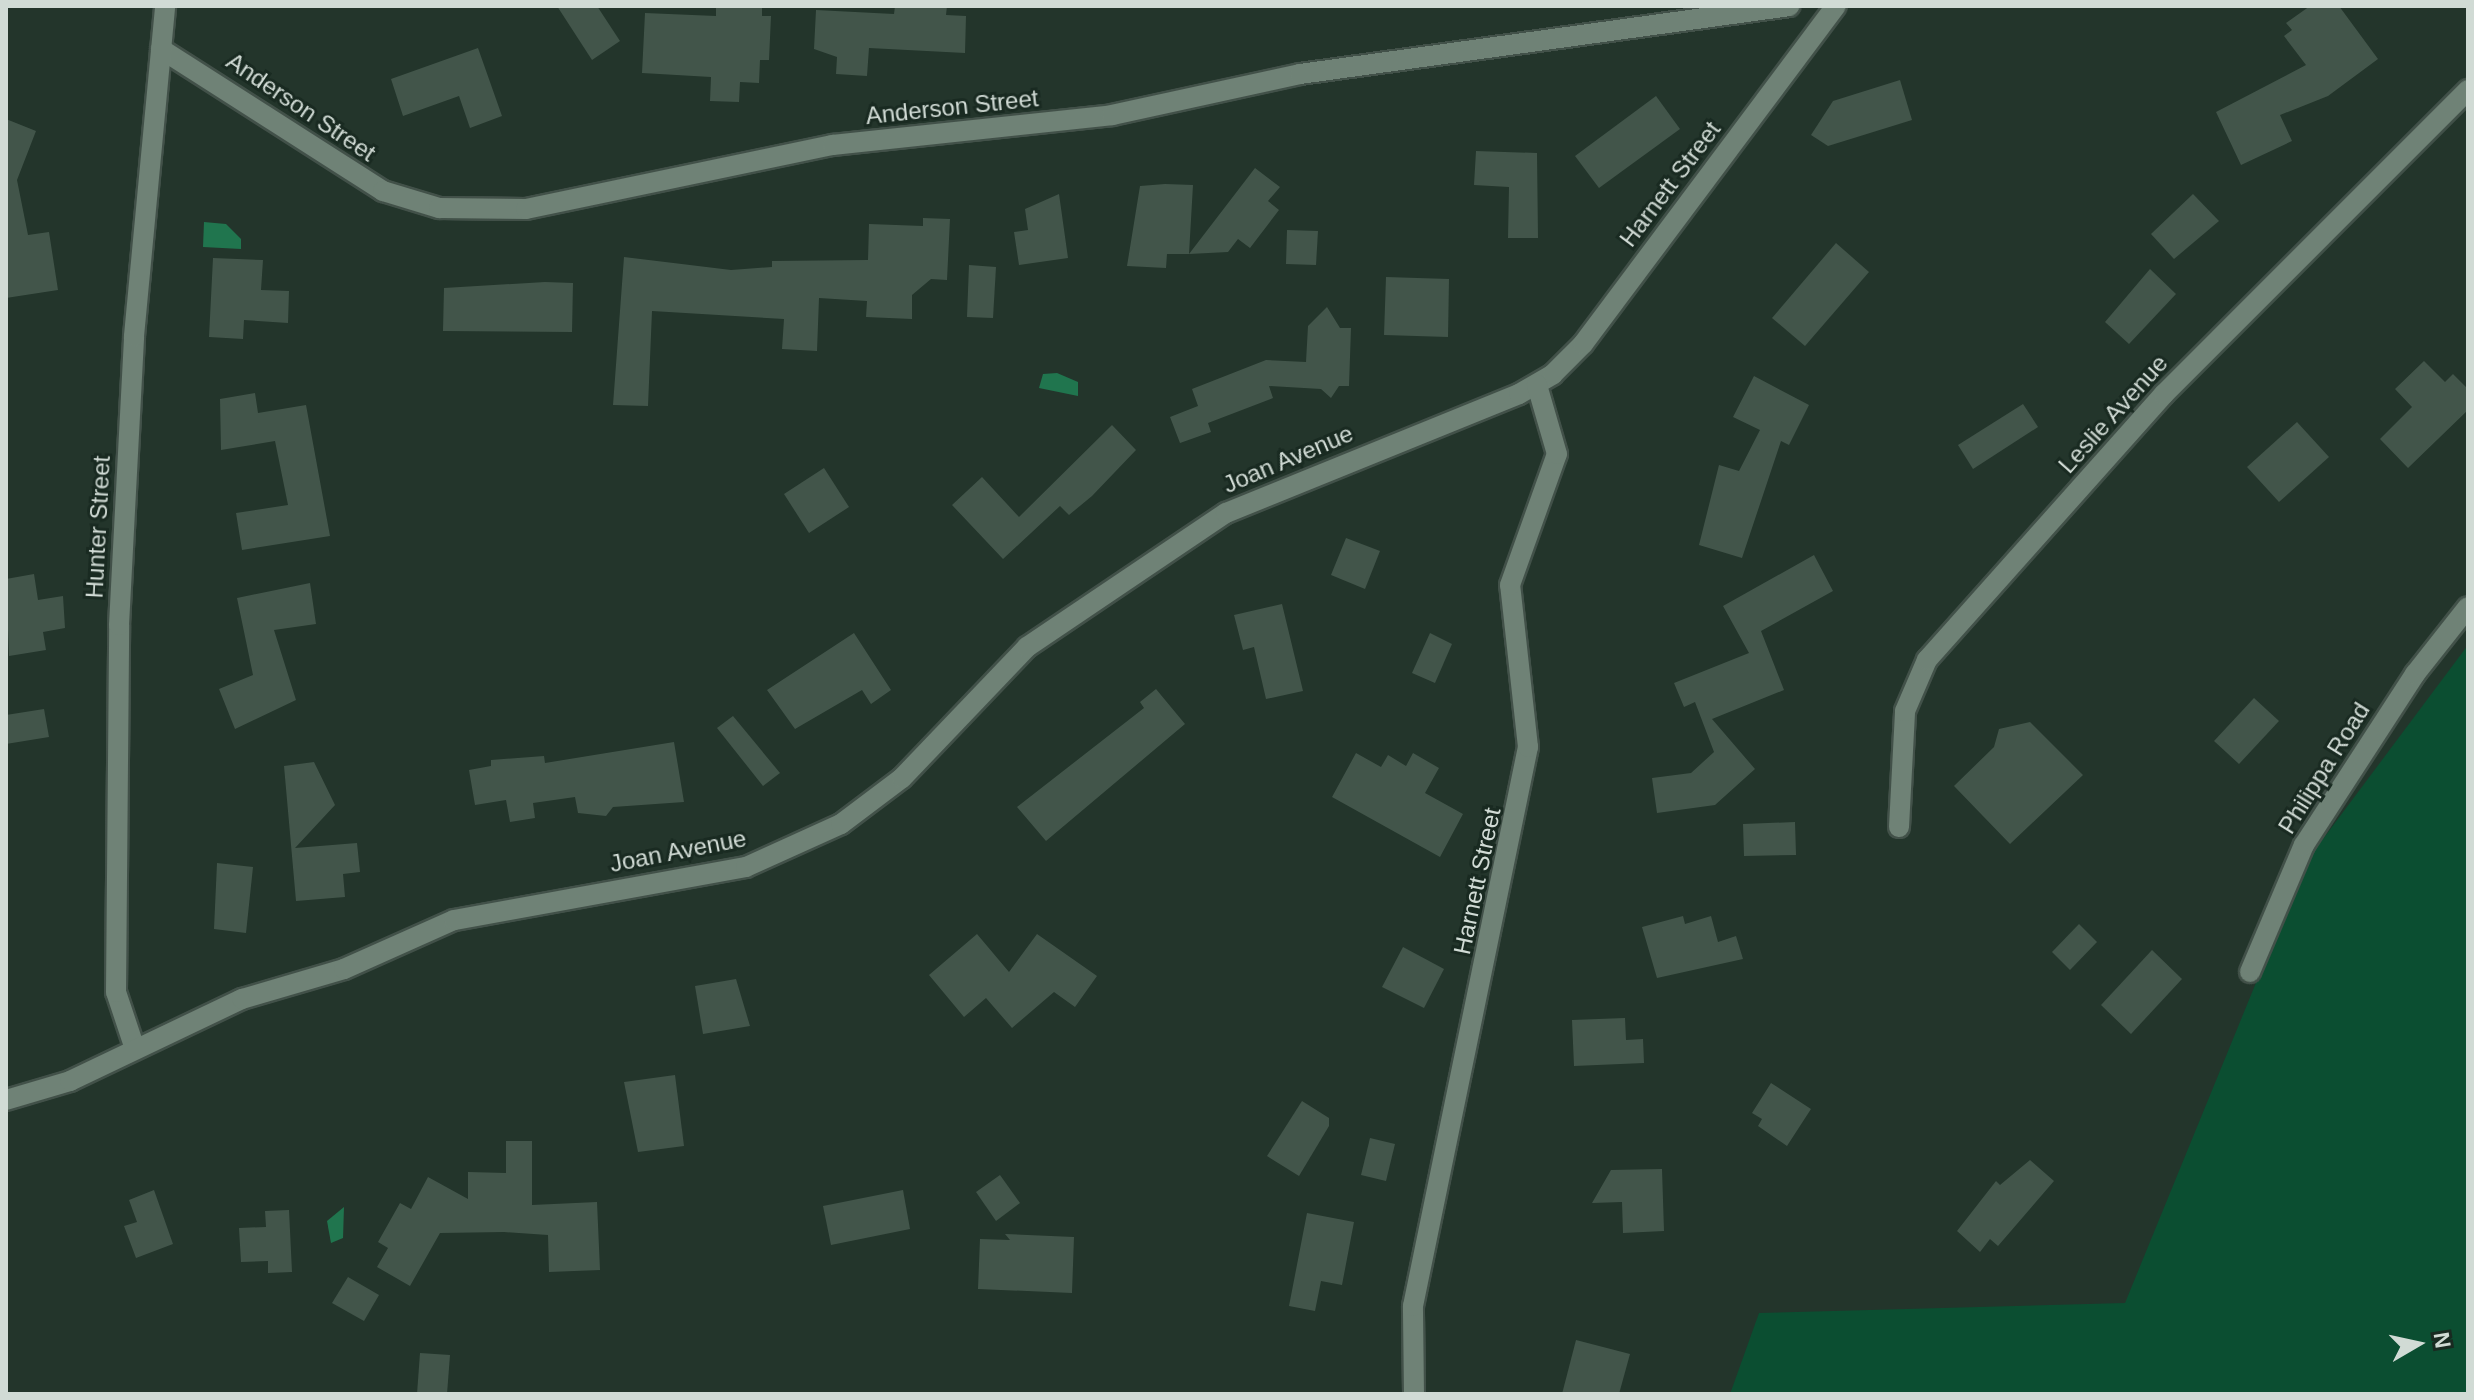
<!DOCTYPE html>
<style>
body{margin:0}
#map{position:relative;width:2474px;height:1400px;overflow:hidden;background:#23352b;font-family:Helvetica,sans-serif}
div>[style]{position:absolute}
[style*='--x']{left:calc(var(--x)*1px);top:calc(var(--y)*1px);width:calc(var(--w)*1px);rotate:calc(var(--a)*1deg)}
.green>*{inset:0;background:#0b4e31}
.water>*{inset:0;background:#20754e}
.building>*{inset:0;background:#42554a}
.roads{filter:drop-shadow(2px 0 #425149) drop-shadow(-2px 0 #425149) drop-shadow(0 2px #425149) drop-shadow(0 -2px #425149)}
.minor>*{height:20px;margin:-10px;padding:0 10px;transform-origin:10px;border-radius:10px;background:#6f8276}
span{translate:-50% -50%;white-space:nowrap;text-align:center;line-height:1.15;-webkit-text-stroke:6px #192a21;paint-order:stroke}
.street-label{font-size:24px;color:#d1dbd5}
.frame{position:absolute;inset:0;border:8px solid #d1dbd5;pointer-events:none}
.north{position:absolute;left:2378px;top:1304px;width:80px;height:80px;-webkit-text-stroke:6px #192a21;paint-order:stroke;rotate:81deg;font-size:22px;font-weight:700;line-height:32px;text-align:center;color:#d1dbd5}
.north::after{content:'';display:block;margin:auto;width:28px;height:36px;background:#d1dbd5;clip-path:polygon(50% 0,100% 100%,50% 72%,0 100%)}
</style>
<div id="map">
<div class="green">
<i style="clip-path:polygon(2468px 645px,2468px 1394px,1730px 1394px,1759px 1313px,2125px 1303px,2305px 863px)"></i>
</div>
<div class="water">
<i style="clip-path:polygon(204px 222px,226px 224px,241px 239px,241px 249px,203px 247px)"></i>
<i style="clip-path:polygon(1057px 373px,1078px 382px,1078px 396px,1039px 388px,1043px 374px)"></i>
<i style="clip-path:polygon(344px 1207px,343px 1238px,331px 1243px,327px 1221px)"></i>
</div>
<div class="building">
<i style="clip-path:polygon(557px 6px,597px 6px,620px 41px,592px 60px)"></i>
<i style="clip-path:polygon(716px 6px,762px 6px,762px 16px,771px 16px,769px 60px,760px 60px,759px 83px,740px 82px,739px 102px,710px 101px,711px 77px,642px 73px,645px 13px,716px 16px)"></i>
<i style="clip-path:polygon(895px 6px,947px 6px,946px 15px,966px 16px,965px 53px,869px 48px,867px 76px,836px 74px,837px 57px,814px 49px,816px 10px,894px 14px)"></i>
<i style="clip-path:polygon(2310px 6px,2339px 6px,2378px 59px,2328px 96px,2280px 115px,2292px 141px,2241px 165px,2216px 112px,2306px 65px,2284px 36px,2292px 30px,2286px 23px)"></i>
<i style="clip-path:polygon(478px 48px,502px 116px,470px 128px,459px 96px,403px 116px,391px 79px)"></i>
<i style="clip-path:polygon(1900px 80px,1912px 120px,1828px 146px,1811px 135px,1833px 101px)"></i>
<i style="clip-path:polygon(1656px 96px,1680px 129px,1599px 188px,1575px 156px)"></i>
<i style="clip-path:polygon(6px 119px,36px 131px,17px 180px,28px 235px,49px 232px,58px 290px,6px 298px)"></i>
<i style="clip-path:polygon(1476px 151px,1537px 153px,1538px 238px,1508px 238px,1509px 187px,1474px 185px)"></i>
<i style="clip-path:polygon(1255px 168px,1280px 187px,1268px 201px,1279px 210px,1250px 248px,1238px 239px,1228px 252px,1189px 254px)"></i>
<i style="clip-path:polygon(1165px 184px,1193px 185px,1189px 254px,1167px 254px,1166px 268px,1127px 266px,1140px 186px)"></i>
<i style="clip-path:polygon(1059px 194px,1068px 258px,1019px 265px,1014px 232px,1028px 230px,1025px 209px)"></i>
<i style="clip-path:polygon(2193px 194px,2219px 221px,2174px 259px,2151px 234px)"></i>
<i style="clip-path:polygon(923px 218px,950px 219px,947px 280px,931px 279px,912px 295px,912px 319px,866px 317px,867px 301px,819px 298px,817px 351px,782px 349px,784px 319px,652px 311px,648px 406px,613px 405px,624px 257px,731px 270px,772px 267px,772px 261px,868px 260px,869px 224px,923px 226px)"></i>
<i style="clip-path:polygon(1287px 230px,1318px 231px,1316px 265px,1286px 264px)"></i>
<i style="clip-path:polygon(1836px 243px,1869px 272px,1805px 346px,1772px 318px)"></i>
<i style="clip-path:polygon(213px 258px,263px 260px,261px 290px,289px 291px,288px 323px,244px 320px,243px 339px,209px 337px)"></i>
<i style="clip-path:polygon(969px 265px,996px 267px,993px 318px,967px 317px)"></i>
<i style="clip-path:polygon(2150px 269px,2176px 294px,2129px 344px,2105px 322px)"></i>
<i style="clip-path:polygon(1386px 277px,1449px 279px,1448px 337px,1384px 335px)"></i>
<i style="clip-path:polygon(545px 282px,573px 283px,572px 332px,443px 331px,444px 288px)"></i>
<i style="clip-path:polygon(1327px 307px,1340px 328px,1351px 328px,1349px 386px,1339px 386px,1331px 398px,1321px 389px,1269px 386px,1273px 398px,1208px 423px,1211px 432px,1180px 443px,1170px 417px,1198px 406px,1192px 389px,1266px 360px,1306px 362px,1308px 326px)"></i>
<i style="clip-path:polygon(2424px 361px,2445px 382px,2453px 374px,2468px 389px,2468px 410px,2408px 468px,2380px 439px,2412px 407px,2395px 389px)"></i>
<i style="clip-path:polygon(1754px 376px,1809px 405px,1789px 445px,1781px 441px,1742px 558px,1699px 545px,1719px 465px,1739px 471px,1760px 430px,1733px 417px)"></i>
<i style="clip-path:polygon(255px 393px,258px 413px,306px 405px,330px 536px,242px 550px,236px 513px,288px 505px,275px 441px,221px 450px,220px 399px)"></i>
<i style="clip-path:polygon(2023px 404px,2038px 427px,1973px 469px,1958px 445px)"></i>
<i style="clip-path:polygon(2297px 422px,2329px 457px,2279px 502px,2247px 467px)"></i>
<i style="clip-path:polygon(1112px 425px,1136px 450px,1092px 496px,1069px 515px,1060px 506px,1003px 559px,952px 505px,982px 477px,1019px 517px)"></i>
<i style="clip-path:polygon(824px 468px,849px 507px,809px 533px,784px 494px)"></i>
<i style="clip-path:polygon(1346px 538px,1380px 551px,1365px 589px,1331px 575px)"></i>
<i style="clip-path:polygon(1814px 555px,1833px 591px,1761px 631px,1784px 690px,1712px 719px,1755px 769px,1715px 805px,1657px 813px,1652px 778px,1691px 773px,1714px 752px,1695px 702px,1684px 707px,1674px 683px,1749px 653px,1723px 606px)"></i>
<i style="clip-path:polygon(34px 574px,38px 600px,63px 596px,65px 628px,43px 632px,46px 650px,9px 656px,6px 579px)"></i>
<i style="clip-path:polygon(310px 583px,316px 624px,274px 630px,296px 700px,235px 729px,219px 689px,253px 675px,237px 598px)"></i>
<i style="clip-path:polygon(1282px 604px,1303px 691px,1266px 699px,1254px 647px,1243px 650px,1234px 615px)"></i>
<i style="clip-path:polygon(854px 633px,891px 690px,871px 704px,862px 690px,795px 729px,767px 690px)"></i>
<i style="clip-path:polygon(1430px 633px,1452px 644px,1435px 683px,1412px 673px)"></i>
<i style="clip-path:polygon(1156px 689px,1185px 724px,1046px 841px,1017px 807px,1144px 708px,1140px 702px)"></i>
<i style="clip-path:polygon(2254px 698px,2279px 721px,2239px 764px,2214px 741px)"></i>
<i style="clip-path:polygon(44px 709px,49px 737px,6px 744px,6px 715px)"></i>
<i style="clip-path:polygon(733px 716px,780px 773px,763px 786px,717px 728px)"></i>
<i style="clip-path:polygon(2030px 722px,2083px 775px,2010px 844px,1954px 786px,1994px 747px,1999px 729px)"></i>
<i style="clip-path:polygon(674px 742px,684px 802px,613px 807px,606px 816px,578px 813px,575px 797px,533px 803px,535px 818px,510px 822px,506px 800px,475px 805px,469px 770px,491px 766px,491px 760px,544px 756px,545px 763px)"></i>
<i style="clip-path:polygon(1356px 753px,1381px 767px,1388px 755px,1406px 766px,1413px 753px,1439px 768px,1425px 793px,1463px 814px,1440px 857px,1332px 797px)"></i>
<i style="clip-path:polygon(314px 762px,335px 805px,295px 848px,357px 843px,360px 872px,343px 874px,345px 897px,296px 901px,284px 766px)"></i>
<i style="clip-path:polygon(1795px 822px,1796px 855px,1744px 856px,1743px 824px)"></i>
<i style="clip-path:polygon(217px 863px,253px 867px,246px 933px,214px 929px)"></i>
<i style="clip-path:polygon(1683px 916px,1685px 924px,1711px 916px,1718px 942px,1736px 936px,1743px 959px,1657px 978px,1642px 927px)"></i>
<i style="clip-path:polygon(2079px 924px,2097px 942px,2070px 970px,2052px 952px)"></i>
<i style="clip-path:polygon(977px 934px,1009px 972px,1037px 934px,1097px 976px,1075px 1007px,1054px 992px,1012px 1028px,986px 998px,964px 1017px,929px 975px)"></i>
<i style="clip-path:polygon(1403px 947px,1444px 969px,1424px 1008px,1382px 987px)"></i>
<i style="clip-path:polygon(2152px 950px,2182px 979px,2131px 1034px,2101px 1005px)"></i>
<i style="clip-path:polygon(736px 979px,750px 1026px,703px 1034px,695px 986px)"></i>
<i style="clip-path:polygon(1625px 1018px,1626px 1040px,1643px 1039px,1644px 1063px,1574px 1066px,1572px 1020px)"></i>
<i style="clip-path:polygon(675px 1075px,684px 1146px,638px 1152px,624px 1082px)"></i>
<i style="clip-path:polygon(1771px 1083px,1811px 1109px,1787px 1146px,1758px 1126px,1762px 1119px,1752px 1113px)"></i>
<i style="clip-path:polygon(1302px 1101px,1329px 1118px,1329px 1126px,1299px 1176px,1267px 1156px)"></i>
<i style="clip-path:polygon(1370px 1138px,1395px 1144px,1386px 1181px,1361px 1175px)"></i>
<i style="clip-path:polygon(506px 1141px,532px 1141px,532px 1205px,597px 1202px,600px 1270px,549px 1272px,548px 1235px,504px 1232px,440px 1233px,410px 1286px,377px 1267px,388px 1248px,378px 1242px,400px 1203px,411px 1209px,428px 1177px,468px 1199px,468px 1172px,506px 1173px)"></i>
<i style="clip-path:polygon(2030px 1160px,2054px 1181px,1998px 1246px,1990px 1239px,1980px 1252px,1957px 1231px,1996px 1181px,2000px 1185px)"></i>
<i style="clip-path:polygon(1662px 1169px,1664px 1231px,1623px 1233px,1622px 1202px,1592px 1203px,1611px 1170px)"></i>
<i style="clip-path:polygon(1000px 1175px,1020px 1203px,996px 1221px,976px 1192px)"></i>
<i style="clip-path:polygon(154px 1190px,173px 1244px,136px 1258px,124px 1226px,137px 1222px,129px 1200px)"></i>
<i style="clip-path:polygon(903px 1190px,910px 1229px,831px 1245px,823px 1206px)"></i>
<i style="clip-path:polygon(289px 1210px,292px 1272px,268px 1273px,268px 1261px,241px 1262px,239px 1228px,266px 1227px,265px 1211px)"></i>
<i style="clip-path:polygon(1307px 1213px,1354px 1222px,1342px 1285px,1321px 1281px,1315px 1311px,1289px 1306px)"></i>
<i style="clip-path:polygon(1005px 1234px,1074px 1237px,1072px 1293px,978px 1289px,980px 1239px,1010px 1240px)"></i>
<i style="clip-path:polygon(348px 1277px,379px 1295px,364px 1321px,332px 1303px)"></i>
<i style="clip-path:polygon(1576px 1340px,1630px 1354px,1619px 1394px,1562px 1394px)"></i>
<i style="clip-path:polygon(420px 1353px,450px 1355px,447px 1394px,417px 1394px)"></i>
</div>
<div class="roads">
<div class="minor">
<i style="--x:161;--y:49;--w:264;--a:32.6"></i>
<i style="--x:383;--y:191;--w:59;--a:16.9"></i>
<i style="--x:439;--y:208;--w:87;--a:0.7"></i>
<i style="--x:526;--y:209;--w:314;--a:-11.8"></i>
<i style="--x:833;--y:145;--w:281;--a:-6.1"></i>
<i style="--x:1112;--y:115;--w:192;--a:-12.3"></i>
<i style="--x:1300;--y:74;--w:494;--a:-7.9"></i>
<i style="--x:1899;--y:827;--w:116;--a:-87"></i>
<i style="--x:1905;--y:711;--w:56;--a:-66.7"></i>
<i style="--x:1927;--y:660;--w:356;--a:-48.3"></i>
<i style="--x:2164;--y:394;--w:430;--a:-45"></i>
<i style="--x:2250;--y:972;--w:138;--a:-67"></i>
<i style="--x:2304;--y:845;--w:204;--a:-57"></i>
<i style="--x:2415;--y:674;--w:85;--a:-51.7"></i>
<i style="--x:135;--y:1049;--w:60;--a:-108.4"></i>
<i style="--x:116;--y:992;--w:367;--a:-89.5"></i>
<i style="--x:119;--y:625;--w:289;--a:-87"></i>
<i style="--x:134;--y:336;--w:331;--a:-84.6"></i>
<i style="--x:6;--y:1100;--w:67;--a:-16.5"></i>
<i style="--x:70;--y:1081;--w:191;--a:-25.5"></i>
<i style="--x:242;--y:999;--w:106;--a:-16.4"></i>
<i style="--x:344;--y:969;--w:120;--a:-24"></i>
<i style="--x:454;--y:920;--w:297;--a:-10.3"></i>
<i style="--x:746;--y:867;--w:104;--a:-24.4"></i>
<i style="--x:841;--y:824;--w:76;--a:-37"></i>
<i style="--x:902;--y:778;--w:181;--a:-46.3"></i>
<i style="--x:1027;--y:647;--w:240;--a:-34"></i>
<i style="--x:1226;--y:513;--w:316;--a:-22.1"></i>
<i style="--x:1519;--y:394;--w:39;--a:-30"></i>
<i style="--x:1553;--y:374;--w:42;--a:-45"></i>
<i style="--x:1583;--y:344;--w:422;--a:-53.2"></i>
<i style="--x:1414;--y:1394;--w:88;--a:-90.7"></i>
<i style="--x:1413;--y:1306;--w:571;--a:-78.38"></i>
<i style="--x:1528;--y:747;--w:163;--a:-96.3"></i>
<i style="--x:1510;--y:585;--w:139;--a:-70.3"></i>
<i style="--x:1557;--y:454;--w:72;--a:-106.2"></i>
</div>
</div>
<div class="street-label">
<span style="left:301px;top:107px;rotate:34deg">Anderson Street</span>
<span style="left:952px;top:107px;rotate:-6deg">Anderson Street</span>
<span style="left:1670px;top:184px;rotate:-53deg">Harnett Street</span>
<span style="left:2113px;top:414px;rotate:-48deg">Leslie Avenue</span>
<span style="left:1288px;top:459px;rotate:-23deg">Joan Avenue</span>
<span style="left:98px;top:527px;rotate:-87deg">Hunter Street</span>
<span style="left:2324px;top:768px;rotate:-58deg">Philippa Road</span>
<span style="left:678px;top:851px;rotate:-11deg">Joan Avenue</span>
<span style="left:1477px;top:881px;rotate:-78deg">Harnett Street</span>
</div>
<div class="frame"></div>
<div class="north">N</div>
</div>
